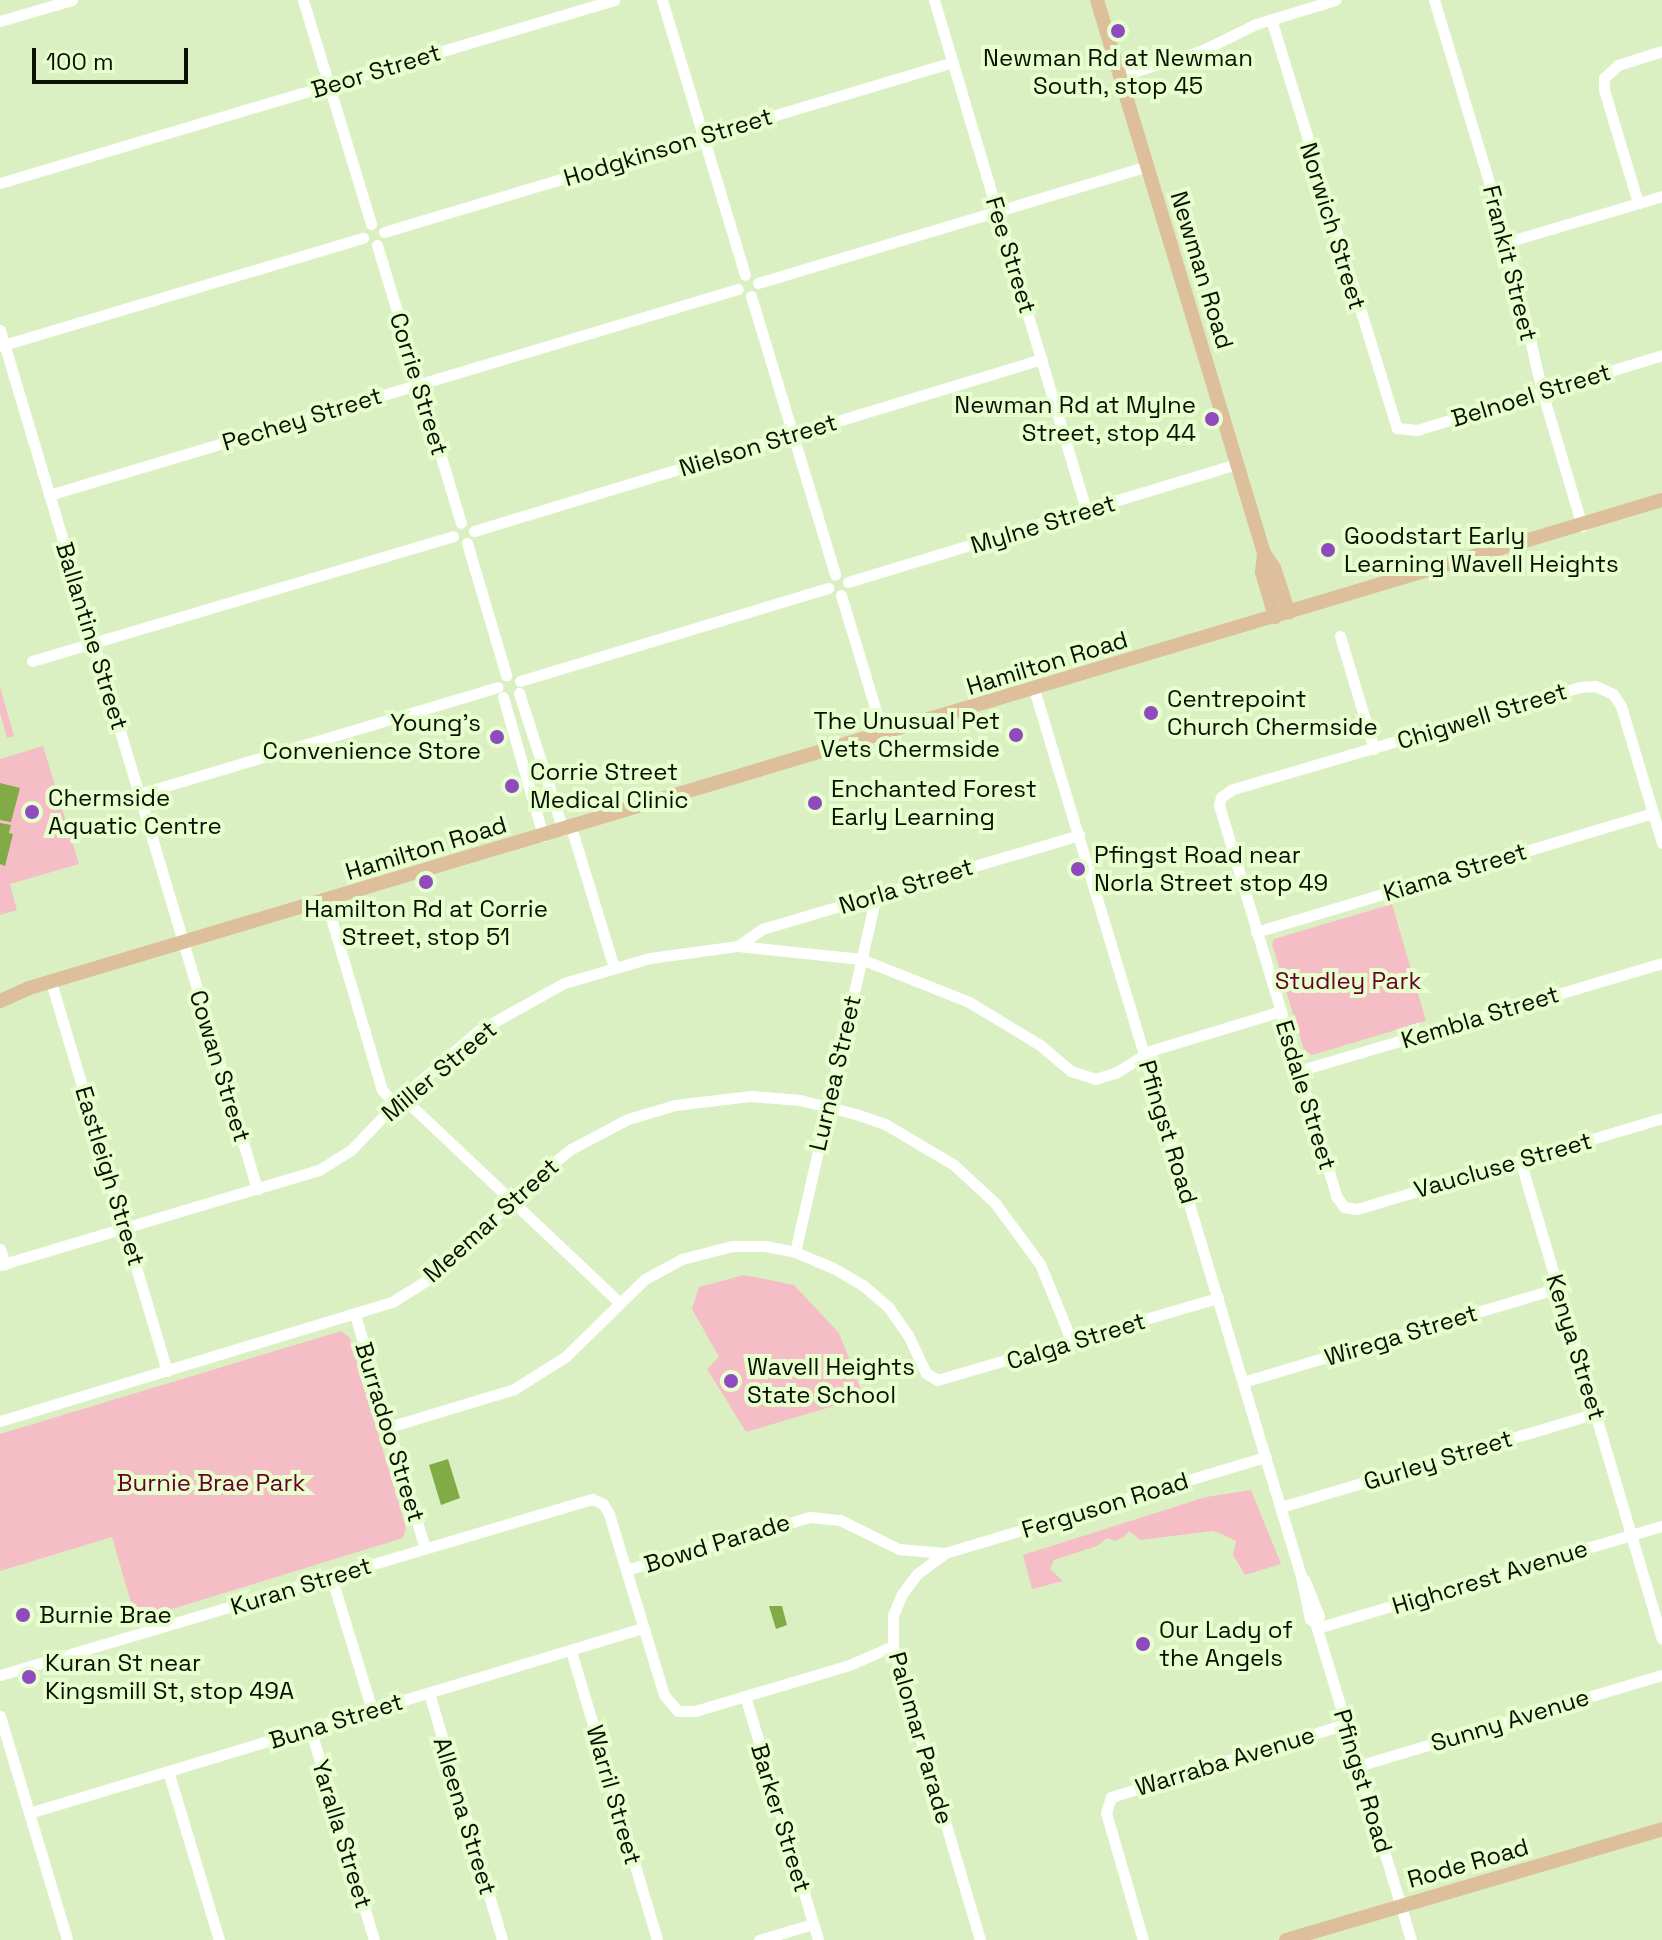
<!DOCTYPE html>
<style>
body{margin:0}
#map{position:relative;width:1662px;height:1940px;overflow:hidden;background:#daf0c2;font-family:"Space Grotesk",sans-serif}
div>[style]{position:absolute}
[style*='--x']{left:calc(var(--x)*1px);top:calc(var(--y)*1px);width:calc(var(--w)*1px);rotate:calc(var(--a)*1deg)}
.green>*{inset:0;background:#f5bec6}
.water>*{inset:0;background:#80ab46}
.minor>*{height:11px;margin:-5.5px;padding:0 5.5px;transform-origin:5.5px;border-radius:5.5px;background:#fff}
.major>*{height:14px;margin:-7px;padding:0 7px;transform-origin:7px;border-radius:7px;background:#debf9c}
.dots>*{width:22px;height:22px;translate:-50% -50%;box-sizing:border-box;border:4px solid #e7fecf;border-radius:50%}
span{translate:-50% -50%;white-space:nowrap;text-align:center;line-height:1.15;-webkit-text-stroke:8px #e7fecf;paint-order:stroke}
.poi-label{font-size:24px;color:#0a1103}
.right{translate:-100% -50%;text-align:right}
.left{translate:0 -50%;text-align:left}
.street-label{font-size:24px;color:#0a1103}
.park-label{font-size:24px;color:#690026}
.scale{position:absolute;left:32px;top:48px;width:156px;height:36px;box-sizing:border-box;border:4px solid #0a1103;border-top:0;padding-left:10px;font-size:24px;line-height:28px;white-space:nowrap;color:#0a1103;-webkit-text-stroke:6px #e7fecf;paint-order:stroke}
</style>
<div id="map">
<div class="green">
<i style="clip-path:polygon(0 687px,14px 736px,7px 738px,0 713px)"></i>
<i style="clip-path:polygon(43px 746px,79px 864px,10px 884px,17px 910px,0 915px,0 759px)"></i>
<i style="clip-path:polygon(1392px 904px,1426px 1021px,1312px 1055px,1304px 1050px,1272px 944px,1274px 939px)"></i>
<i style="clip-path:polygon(744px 1275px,794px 1285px,839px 1333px,864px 1397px,746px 1432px,707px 1369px,719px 1357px,692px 1309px,699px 1287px)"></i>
<i style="clip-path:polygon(341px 1331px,350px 1338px,406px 1528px,403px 1538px,136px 1620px,112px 1537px,0 1571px,0 1434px)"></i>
<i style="clip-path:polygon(1251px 1490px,1281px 1564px,1245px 1575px,1233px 1555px,1236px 1541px,1224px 1535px,1213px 1531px,1140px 1540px,1129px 1531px,1124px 1537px,1115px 1541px,1107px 1538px,1097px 1546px,1054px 1560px,1050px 1569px,1063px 1581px,1032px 1589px,1023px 1555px,1206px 1497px)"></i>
</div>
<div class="water">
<i style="clip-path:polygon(0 783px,20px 788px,11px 822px,0 820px)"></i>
<i style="clip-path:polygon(0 823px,11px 825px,9px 833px,13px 834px,5px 866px,0 864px)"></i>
<i style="clip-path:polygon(448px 1459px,460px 1498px,441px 1505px,429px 1465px)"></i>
<i style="clip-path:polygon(769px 1606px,782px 1606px,787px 1625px,776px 1629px)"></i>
</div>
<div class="minor">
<i style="--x:303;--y:0;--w:234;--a:73.1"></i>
<i style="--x:662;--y:0;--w:287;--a:73.2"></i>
<i style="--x:934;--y:0;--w:532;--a:73.4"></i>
<i style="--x:1434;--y:0;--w:253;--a:73.2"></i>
<i style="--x:1507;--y:242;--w:153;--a:76.8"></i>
<i style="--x:1542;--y:391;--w:141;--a:73.5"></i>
<i style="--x:1271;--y:19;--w:428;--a:72.9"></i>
<i style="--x:1397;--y:428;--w:20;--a:6"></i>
<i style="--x:1417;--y:430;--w:256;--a:-17"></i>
<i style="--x:0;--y:21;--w:75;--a:-16.3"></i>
<i style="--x:1120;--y:76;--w:85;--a:-17.2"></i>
<i style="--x:1201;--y:51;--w:61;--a:-26.1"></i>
<i style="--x:1256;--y:24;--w:83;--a:-16.9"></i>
<i style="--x:0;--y:183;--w:641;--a:-16.6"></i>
<i style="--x:1638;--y:203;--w:118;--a:-106.7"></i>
<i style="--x:1604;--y:90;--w:12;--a:-90"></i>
<i style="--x:1604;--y:78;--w:19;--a:-43"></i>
<i style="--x:1618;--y:65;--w:46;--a:-17.7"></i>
<i style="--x:384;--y:232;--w:594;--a:-16.63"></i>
<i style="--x:1507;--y:242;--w:162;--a:-16.5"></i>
<i style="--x:377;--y:245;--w:290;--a:73.2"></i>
<i style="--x:758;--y:283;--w:406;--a:-16.7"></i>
<i style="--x:751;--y:296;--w:291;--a:73.2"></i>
<i style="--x:0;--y:330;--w:897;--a:73.34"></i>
<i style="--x:0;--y:346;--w:379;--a:-16.6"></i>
<i style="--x:49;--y:495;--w:719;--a:-16.65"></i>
<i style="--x:474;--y:531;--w:593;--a:-16.85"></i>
<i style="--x:467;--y:543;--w:138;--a:73.5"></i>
<i style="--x:848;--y:582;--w:407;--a:-16.9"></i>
<i style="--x:841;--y:595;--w:145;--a:73.2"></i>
<i style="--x:1340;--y:636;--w:118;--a:73.3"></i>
<i style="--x:32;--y:661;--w:439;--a:-16.5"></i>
<i style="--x:520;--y:681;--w:322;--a:-16.8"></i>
<i style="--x:1034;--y:689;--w:926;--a:73.25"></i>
<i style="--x:1301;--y:1576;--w:44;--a:78.2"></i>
<i style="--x:1310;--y:1619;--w:6;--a:31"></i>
<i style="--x:1315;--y:1622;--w:332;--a:73.2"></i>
<i style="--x:519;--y:693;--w:144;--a:72.2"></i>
<i style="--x:503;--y:697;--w:145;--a:73.9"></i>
<i style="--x:139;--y:794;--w:374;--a:-16.6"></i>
<i style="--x:571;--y:827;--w:147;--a:73"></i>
<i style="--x:1662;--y:843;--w:143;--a:-106.7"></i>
<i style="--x:1621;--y:706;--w:14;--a:-124"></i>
<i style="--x:1613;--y:694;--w:20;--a:-156"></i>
<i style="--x:1595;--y:686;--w:15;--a:176"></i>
<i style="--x:1580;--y:687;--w:364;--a:163.6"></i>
<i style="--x:1231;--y:790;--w:12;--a:145"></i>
<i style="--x:1221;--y:797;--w:8;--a:104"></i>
<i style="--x:1219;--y:805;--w:408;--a:73.3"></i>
<i style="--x:1336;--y:1196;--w:14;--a:54"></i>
<i style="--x:1344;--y:1207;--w:13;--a:9"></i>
<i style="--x:1357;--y:1209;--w:318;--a:-16.6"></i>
<i style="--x:326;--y:901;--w:197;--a:73.5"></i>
<i style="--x:382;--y:1090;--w:19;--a:47"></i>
<i style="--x:1256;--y:932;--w:414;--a:-16.7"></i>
<i style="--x:738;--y:946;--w:29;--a:-35"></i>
<i style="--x:762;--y:929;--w:331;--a:-16.5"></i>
<i style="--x:51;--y:982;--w:406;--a:73.4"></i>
<i style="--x:1298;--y:1071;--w:380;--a:-16.5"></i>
<i style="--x:402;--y:1097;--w:299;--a:43.4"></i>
<i style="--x:1520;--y:1160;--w:499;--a:73.5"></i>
<i style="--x:0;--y:1249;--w:16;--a:72"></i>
<i style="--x:795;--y:1252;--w:366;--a:-77.2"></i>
<i style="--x:0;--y:1265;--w:333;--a:-16.6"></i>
<i style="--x:319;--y:1170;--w:36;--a:-32"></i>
<i style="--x:350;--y:1151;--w:75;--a:-46.1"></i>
<i style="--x:402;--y:1097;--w:101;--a:-41"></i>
<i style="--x:478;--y:1031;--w:98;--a:-29.2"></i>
<i style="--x:564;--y:983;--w:90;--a:-16.2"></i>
<i style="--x:650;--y:958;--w:89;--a:-7.8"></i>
<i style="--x:738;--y:946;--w:124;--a:6"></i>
<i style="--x:861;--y:959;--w:116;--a:21.7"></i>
<i style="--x:969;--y:1002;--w:83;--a:31.2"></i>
<i style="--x:1040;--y:1045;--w:40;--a:40"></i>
<i style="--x:1071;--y:1071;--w:25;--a:18"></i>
<i style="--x:1095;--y:1079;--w:21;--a:-17"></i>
<i style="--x:1115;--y:1073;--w:44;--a:-31.2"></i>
<i style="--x:1153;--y:1050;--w:134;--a:-16.9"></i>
<i style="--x:355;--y:1315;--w:244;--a:73.3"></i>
<i style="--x:1243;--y:1382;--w:329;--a:-16.6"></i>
<i style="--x:0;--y:1421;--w:410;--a:-16.9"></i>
<i style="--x:392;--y:1302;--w:60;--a:-32.1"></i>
<i style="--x:443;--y:1270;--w:119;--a:-45.7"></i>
<i style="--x:526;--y:1185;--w:58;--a:-38.7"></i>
<i style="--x:571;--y:1149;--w:64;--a:-27.8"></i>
<i style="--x:628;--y:1119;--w:49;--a:-16.6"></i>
<i style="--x:675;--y:1105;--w:77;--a:-6.8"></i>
<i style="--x:751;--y:1096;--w:49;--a:4.7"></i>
<i style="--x:800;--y:1100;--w:58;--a:14"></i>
<i style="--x:856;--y:1114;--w:31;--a:19"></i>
<i style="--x:885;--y:1124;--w:80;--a:30.7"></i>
<i style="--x:954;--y:1165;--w:56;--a:42.8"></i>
<i style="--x:995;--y:1203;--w:76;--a:53.6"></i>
<i style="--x:1040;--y:1264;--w:84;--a:67.7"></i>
<i style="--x:389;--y:1427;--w:131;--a:-16.9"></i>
<i style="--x:514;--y:1389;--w:60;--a:-32.1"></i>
<i style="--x:565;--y:1357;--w:112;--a:-44.3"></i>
<i style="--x:645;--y:1279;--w:42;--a:-28.4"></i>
<i style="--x:682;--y:1259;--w:52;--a:-14.6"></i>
<i style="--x:732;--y:1246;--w:33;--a:0"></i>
<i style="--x:765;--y:1246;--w:31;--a:11"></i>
<i style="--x:795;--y:1252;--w:41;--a:22.8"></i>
<i style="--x:833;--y:1268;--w:36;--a:30"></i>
<i style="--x:864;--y:1286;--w:33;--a:41"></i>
<i style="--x:889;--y:1308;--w:33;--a:55"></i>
<i style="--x:908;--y:1335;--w:42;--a:64.7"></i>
<i style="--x:926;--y:1373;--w:13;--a:32"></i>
<i style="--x:937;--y:1380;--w:293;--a:-16.3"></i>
<i style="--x:1281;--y:1507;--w:329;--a:-16.6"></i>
<i style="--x:945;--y:1553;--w:35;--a:143"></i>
<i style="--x:917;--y:1574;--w:25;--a:127"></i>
<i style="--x:902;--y:1594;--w:23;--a:113"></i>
<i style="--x:893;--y:1615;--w:31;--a:90"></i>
<i style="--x:893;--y:1646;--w:307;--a:73.5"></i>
<i style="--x:626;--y:1570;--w:191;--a:-16.1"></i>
<i style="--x:810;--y:1517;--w:30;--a:6"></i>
<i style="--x:840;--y:1520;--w:66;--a:26.2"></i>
<i style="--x:899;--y:1549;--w:46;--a:5"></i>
<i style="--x:945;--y:1553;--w:335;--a:-16.7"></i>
<i style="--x:331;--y:1576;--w:140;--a:73"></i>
<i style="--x:1304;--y:1579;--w:40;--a:68"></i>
<i style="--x:1319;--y:1616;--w:7;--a:124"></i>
<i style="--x:1317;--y:1628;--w:360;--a:-16.5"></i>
<i style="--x:571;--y:1651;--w:302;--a:73.4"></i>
<i style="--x:0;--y:1675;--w:618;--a:-16.56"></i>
<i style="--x:592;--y:1499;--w:12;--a:24"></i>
<i style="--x:603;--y:1504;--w:12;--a:59"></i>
<i style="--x:609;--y:1514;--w:189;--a:73.1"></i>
<i style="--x:664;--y:1695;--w:21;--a:49"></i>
<i style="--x:678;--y:1711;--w:17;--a:0"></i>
<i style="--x:695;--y:1711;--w:161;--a:-16.6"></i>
<i style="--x:849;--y:1665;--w:48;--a:-23.4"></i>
<i style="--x:429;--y:1693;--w:258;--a:73.5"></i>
<i style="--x:745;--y:1696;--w:255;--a:73.3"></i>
<i style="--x:0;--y:1716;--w:234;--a:73.3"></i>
<i style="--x:310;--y:1728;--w:221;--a:73.2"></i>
<i style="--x:1358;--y:1766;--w:317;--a:-16.7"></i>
<i style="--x:168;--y:1771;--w:177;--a:73.2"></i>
<i style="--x:29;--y:1813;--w:641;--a:-16.77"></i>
<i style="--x:759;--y:1940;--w:56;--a:-16.5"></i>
<i style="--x:1143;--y:1940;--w:132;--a:-106.2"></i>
<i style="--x:1106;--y:1813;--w:17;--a:-73"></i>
<i style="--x:1111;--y:1797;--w:245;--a:-17.3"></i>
</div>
<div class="major">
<i style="--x:1097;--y:0;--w:578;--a:73.2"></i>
<i style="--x:1264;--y:553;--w:18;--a:56"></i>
<i style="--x:1274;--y:568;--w:47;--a:71.6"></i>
<i style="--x:1264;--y:553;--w:19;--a:96"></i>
<i style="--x:1262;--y:572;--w:47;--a:73.9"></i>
<i style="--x:0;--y:1001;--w:32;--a:-24"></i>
<i style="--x:29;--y:988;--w:1704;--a:-16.64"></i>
<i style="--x:1286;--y:1940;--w:392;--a:-16.4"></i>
</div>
<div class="dots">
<i style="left:1118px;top:31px;background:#8f4abe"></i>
<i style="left:1212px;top:419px;background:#8f4abe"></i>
<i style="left:1328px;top:550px;background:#8f4abe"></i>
<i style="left:1151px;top:713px;background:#8f4abe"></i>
<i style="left:1016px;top:735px;background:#8f4abe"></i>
<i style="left:497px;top:737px;background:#8f4abe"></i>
<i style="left:512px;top:786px;background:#8f4abe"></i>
<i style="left:815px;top:803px;background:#8f4abe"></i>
<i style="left:32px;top:812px;background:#8f4abe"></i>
<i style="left:1078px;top:869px;background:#8f4abe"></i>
<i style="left:426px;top:882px;background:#8f4abe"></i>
<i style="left:731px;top:1381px;background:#8f4abe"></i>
<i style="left:23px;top:1615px;background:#8f4abe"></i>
<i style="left:1143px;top:1644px;background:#8f4abe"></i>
<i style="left:29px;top:1677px;background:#8f4abe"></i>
</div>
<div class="poi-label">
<span style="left:1118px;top:72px">Newman Rd at Newman<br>South, stop 45</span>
<span class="right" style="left:1196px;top:419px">Newman Rd at Mylne<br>Street, stop 44</span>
<span class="left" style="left:1344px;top:550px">Goodstart Early<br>Learning Wavell Heights</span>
<span class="left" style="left:1167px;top:713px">Centrepoint<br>Church Chermside</span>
<span class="right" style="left:1000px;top:735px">The Unusual Pet<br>Vets Chermside</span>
<span class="right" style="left:481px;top:737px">Young's<br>Convenience Store</span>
<span class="left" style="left:530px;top:786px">Corrie Street<br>Medical Clinic</span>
<span class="left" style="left:831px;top:803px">Enchanted Forest<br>Early Learning</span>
<span class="left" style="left:48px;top:812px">Chermside<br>Aquatic Centre</span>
<span class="left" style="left:1094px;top:869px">Pfingst Road near<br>Norla Street stop 49</span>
<span style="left:426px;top:923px">Hamilton Rd at Corrie<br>Street, stop 51</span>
<span class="left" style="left:747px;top:1381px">Wavell Heights<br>State School</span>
<span class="left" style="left:39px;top:1615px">Burnie Brae</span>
<span class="left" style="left:1159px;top:1644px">Our Lady of<br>the Angels</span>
<span class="left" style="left:45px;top:1677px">Kuran St near<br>Kingsmill St, stop 49A</span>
</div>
<div class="street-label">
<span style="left:376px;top:71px;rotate:-17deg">Beor Street</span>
<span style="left:668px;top:147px;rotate:-17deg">Hodgkinson Street</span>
<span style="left:1333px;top:226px;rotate:73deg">Norwich Street</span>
<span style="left:1011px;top:255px;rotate:73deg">Fee Street</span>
<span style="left:1510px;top:263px;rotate:76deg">Frankit Street</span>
<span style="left:1202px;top:270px;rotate:73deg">Newman Road</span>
<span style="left:419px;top:384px;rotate:73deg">Corrie Street</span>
<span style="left:1531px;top:395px;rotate:-17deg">Belnoel Street</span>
<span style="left:302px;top:419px;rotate:-17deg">Pechey Street</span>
<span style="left:758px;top:445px;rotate:-17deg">Nielson Street</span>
<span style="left:1043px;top:524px;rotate:-17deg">Mylne Street</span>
<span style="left:92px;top:636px;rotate:73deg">Ballantine Street</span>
<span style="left:1047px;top:663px;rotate:-17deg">Hamilton Road</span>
<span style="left:1482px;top:716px;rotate:-17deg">Chigwell Street</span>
<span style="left:426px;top:848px;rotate:-17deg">Hamilton Road</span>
<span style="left:1455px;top:872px;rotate:-17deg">Kiama Street</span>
<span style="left:906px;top:886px;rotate:-17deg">Norla Street</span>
<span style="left:1480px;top:1017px;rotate:-17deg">Kembla Street</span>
<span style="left:220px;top:1066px;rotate:73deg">Cowan Street</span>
<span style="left:439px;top:1071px;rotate:-40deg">Miller Street</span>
<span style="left:835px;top:1073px;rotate:-77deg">Lurnea Street</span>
<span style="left:1306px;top:1095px;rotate:73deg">Esdale Street</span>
<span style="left:1168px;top:1132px;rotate:73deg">Pfingst Road</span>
<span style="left:1503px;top:1165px;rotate:-16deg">Vaucluse Street</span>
<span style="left:110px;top:1176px;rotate:73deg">Eastleigh Street</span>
<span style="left:491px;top:1220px;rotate:-42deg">Meemar Street</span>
<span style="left:1401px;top:1335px;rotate:-17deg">Wirega Street</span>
<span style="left:1076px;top:1341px;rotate:-17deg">Calga Street</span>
<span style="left:1576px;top:1347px;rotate:73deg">Kenya Street</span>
<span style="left:390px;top:1432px;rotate:73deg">Burradoo Street</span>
<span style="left:1438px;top:1460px;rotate:-17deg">Gurley Street</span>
<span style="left:1105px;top:1505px;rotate:-17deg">Ferguson Road</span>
<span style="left:717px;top:1543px;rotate:-17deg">Bowd Parade</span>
<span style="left:1490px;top:1577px;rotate:-17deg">Highcrest Avenue</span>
<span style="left:301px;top:1586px;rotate:-17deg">Kuran Street</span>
<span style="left:1510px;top:1720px;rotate:-17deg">Sunny Avenue</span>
<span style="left:336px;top:1721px;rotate:-17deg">Buna Street</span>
<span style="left:921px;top:1738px;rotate:74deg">Palomar Parade</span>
<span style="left:1225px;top:1761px;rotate:-17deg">Warraba Avenue</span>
<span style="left:1363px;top:1781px;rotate:73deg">Pfingst Road</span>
<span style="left:614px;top:1795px;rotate:74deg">Warril Street</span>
<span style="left:465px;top:1816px;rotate:73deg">Alleena Street</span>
<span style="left:781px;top:1818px;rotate:73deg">Barker Street</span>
<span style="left:342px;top:1834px;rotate:73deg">Yaralla Street</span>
<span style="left:1468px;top:1863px;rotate:-16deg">Rode Road</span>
</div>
<div class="park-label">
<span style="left:1348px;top:981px">Studley Park</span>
<span style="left:211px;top:1483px">Burnie Brae Park</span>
</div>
<div class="scale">100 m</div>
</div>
